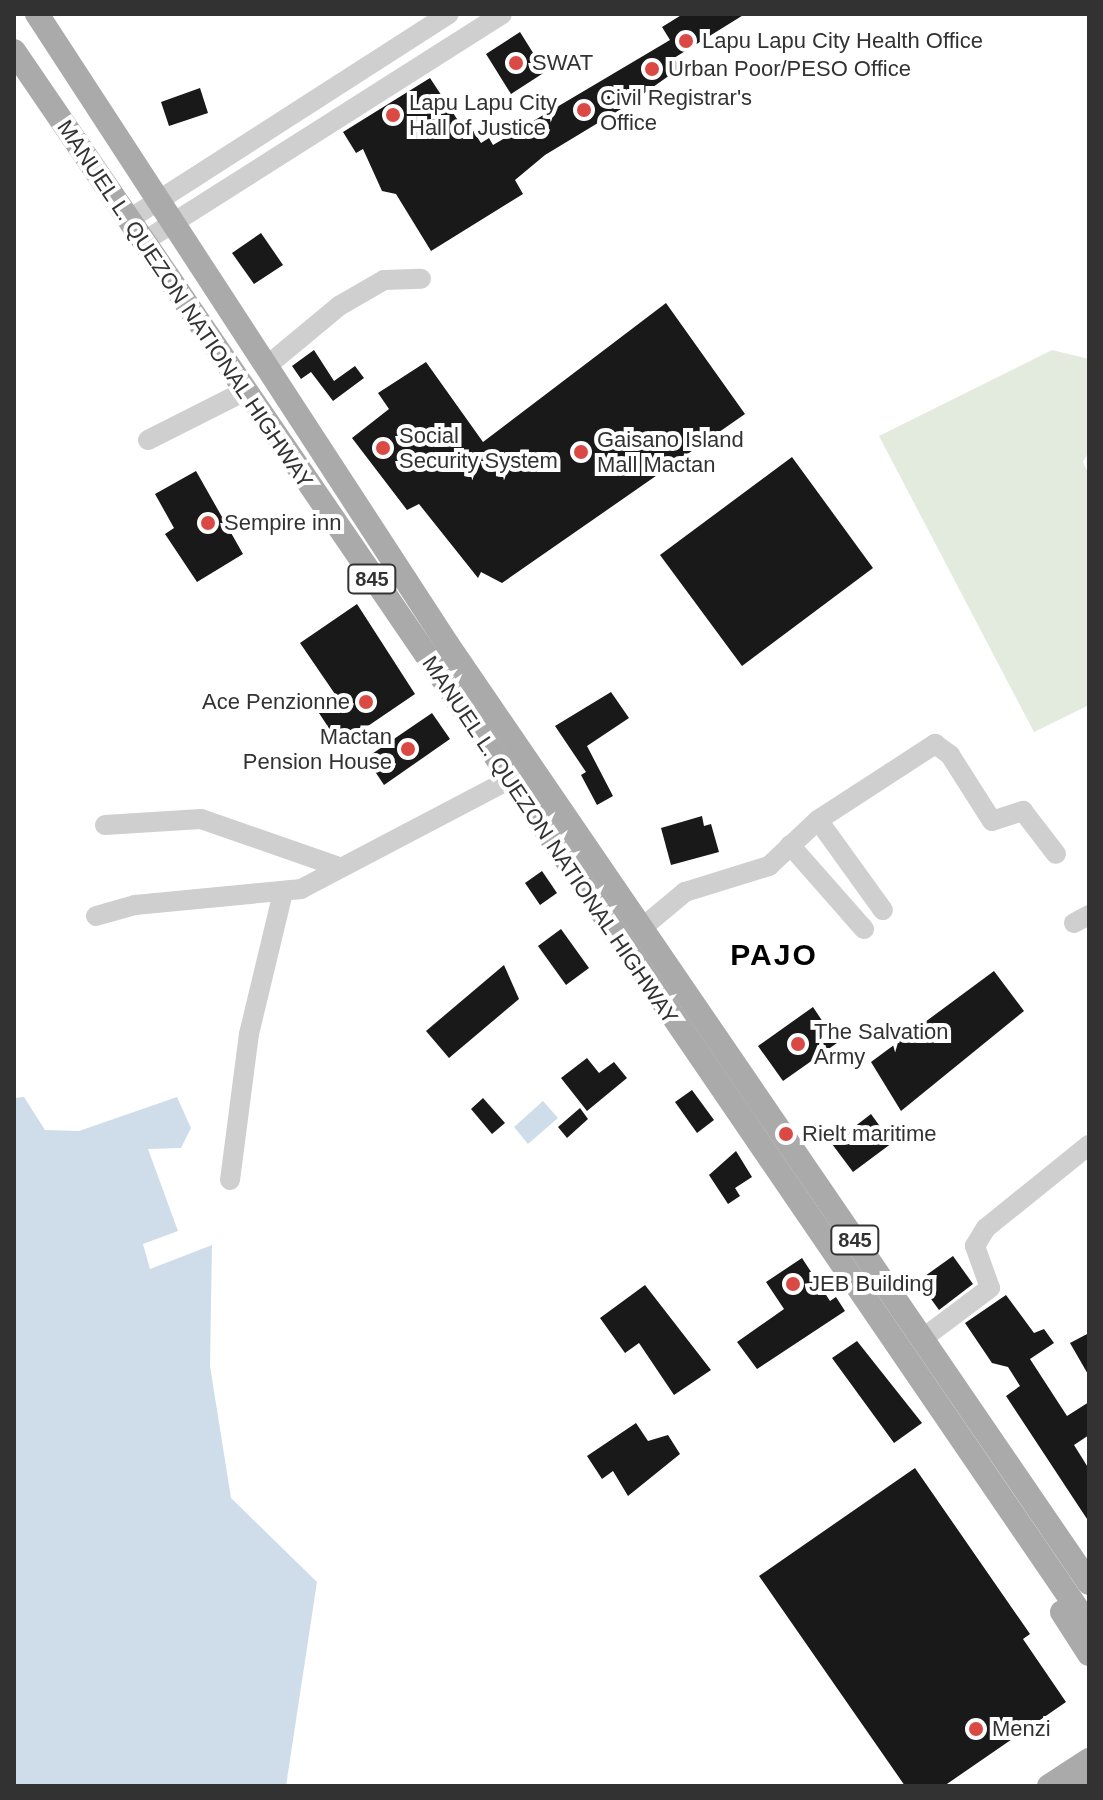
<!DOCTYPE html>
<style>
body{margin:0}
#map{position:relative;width:1103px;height:1800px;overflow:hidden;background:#fff;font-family:Helvetica,sans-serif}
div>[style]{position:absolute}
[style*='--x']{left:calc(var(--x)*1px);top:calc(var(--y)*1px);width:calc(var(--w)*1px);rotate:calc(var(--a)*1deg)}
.green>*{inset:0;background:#e3eade}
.water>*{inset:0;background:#cfddeb}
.building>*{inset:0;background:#191919}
.minor>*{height:20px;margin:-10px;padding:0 10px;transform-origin:10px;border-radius:10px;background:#cfcfcf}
.major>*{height:24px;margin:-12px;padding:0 12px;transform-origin:12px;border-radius:12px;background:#aaa}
.dots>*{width:22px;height:22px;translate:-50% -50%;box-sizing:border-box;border:4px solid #fff;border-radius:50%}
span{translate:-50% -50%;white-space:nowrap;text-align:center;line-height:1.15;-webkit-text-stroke:8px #fff;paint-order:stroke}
.shield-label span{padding:2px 6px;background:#fff;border:2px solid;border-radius:6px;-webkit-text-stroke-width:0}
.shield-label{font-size:20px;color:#323232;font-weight:700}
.poi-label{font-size:22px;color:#323232}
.left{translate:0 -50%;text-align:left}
.right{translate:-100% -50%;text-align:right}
.street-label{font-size:22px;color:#323232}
.district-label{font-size:30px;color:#000;font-weight:700;letter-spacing:2px}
.frame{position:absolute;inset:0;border:16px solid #323232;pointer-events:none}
</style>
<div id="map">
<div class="green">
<i style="clip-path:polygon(1052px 350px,1089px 359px,1089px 451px,1083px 462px,1089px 475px,1089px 705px,1034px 732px,879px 436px)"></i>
</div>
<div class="water">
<i style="clip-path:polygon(24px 1097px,45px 1130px,79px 1131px,177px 1097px,191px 1128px,181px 1148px,148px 1149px,178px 1231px,143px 1244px,150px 1269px,212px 1245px,210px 1366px,231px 1498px,317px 1582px,286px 1786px,14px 1786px,14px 1098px)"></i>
<i style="clip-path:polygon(543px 1101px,558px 1118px,528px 1144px,514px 1127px)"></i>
</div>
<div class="building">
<i style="clip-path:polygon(683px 14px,745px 14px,674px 58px,680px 68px,626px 106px,545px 155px,515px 180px,523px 194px,431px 251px,396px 194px,382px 191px,363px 149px,356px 153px,343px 132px,430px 78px,459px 122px,465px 118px,481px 143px,489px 138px,493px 145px,670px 40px,662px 27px)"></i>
<i style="clip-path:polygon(520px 32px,545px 72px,511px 94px,486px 54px)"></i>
<i style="clip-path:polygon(200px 88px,208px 113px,169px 126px,161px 102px)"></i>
<i style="clip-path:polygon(261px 233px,283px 265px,254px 284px,232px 253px)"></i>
<i style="clip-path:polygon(666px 303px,745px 414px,502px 583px,481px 572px,478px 578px,419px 504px,407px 510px,352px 438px,389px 409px,378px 393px,426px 362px,483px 442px)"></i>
<i style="clip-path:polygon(314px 350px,334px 381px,355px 366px,364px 378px,333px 401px,311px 372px,301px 379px,292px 366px)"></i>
<i style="clip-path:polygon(792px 457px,873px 568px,742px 666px,660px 555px)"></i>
<i style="clip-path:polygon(196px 471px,243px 554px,197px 582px,165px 534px,174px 528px,155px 494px)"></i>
<i style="clip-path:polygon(357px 604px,415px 694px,340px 745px,317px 710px,337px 697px,300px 643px)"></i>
<i style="clip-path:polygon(611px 692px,629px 718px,587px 746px,613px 796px,597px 805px,581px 775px,586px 772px,555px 726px)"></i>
<i style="clip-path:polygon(432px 713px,450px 739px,384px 785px,366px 758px)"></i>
<i style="clip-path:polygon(702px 816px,704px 826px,711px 824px,719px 852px,671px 865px,661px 828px)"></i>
<i style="clip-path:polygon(542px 871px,557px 893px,540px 905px,525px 883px)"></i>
<i style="clip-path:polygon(561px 929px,589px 968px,566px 985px,538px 946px)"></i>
<i style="clip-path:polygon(504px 965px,519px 999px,449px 1058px,426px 1031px)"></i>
<i style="clip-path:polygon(994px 971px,1024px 1011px,901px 1111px,871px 1062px)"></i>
<i style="clip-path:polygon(813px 1007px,837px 1043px,783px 1081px,758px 1046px)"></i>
<i style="clip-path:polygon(587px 1058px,599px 1073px,614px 1062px,627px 1078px,587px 1111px,561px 1078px)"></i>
<i style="clip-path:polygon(692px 1090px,714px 1120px,697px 1133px,675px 1102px)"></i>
<i style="clip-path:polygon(483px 1098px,505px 1123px,492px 1134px,471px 1109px)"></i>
<i style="clip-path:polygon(580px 1108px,588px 1119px,567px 1138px,558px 1127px)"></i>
<i style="clip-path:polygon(871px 1114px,892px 1143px,853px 1172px,832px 1144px)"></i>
<i style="clip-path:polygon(736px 1151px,752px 1177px,735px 1188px,740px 1196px,728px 1204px,709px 1175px)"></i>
<i style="clip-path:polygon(953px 1256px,973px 1284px,939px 1310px,918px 1281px)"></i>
<i style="clip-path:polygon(802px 1258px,830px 1301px,836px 1297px,845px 1311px,757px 1369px,737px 1342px,784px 1309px,766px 1282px)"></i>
<i style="clip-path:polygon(645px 1285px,711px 1370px,674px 1395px,639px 1343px,625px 1353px,600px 1318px)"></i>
<i style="clip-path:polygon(1006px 1295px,1034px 1333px,1044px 1329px,1054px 1343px,1030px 1359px,1067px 1416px,1089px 1402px,1089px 1435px,1074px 1445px,1089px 1469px,1089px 1522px,1006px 1396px,1020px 1386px,1008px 1367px,992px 1363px,965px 1323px)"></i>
<i style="clip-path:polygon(1089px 1333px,1089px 1376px,1070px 1343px)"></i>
<i style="clip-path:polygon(857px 1341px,922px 1423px,894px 1443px,832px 1358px)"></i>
<i style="clip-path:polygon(636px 1423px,648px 1441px,668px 1435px,680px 1454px,628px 1496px,613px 1471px,602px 1479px,587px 1456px)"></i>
<i style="clip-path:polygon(915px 1468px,1030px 1634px,1023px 1639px,1066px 1702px,944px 1786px,905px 1786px,759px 1576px)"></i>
</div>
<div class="minor">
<i style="--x:128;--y:220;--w:381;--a:-32.7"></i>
<i style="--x:143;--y:242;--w:425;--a:-32.4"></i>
<i style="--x:268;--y:365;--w:92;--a:-39.7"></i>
<i style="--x:339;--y:306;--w:52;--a:-30"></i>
<i style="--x:384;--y:280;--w:37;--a:-2"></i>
<i style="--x:148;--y:440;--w:106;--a:-26.8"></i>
<i style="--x:818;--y:820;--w:111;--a:54.2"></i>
<i style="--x:105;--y:825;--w:96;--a:-3.6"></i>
<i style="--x:201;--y:819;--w:143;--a:19.2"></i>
<i style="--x:790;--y:845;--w:112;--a:48.6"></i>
<i style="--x:96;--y:916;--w:41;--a:-15.8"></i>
<i style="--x:135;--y:905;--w:167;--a:-5.5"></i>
<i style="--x:301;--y:889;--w:235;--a:-27.7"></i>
<i style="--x:1074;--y:923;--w:17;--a:-28"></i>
<i style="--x:643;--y:927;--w:55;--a:-39.8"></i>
<i style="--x:685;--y:892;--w:88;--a:-17.2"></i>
<i style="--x:769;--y:866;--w:67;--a:-43.2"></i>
<i style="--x:818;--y:820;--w:140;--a:-33"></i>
<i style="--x:935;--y:744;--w:19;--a:36"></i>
<i style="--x:950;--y:755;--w:78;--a:57.5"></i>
<i style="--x:992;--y:821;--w:33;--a:-18"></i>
<i style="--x:1023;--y:811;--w:54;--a:52.5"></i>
<i style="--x:230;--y:1180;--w:147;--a:-82.6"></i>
<i style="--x:249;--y:1034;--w:146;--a:-76.5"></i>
<i style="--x:922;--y:1339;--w:85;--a:-36.9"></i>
<i style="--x:990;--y:1288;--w:45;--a:-109.7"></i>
<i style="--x:975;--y:1246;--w:21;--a:-59"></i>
<i style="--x:986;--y:1228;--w:132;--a:-38.9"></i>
</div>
<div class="major">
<i style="--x:37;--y:14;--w:753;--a:56.92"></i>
<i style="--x:448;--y:645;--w:1136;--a:55.65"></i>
<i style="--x:14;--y:51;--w:1907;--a:55.68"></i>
<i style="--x:1062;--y:1612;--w:50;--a:57.3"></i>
<i style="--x:1049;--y:1786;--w:48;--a:-33"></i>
<i style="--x:1079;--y:1786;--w:10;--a:-17"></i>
</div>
<div class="dots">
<i style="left:686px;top:41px;background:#da4943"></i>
<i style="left:516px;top:63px;background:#da4943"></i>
<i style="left:652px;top:69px;background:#da4943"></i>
<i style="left:584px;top:110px;background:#da4943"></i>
<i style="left:393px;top:115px;background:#da4943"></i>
<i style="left:383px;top:448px;background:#da4943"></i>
<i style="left:581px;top:452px;background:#da4943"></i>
<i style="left:208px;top:523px;background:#da4943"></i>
<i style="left:366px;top:702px;background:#da4943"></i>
<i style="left:408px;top:749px;background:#da4943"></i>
<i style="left:798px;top:1044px;background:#da4943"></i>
<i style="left:786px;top:1134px;background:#da4943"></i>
<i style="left:793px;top:1284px;background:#da4943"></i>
<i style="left:976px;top:1729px;background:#da4943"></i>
</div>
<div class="shield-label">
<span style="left:372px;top:579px">845</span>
<span style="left:855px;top:1240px">845</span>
</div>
<div class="poi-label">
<span class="left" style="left:702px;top:41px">Lapu Lapu City Health Office</span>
<span class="left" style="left:532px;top:63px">SWAT</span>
<span class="left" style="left:668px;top:69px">Urban Poor/PESO Office</span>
<span class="left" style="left:600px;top:110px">Civil Registrar's<br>Office</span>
<span class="left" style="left:409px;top:115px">Lapu Lapu City<br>Hall of Justice</span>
<span class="left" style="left:399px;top:448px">Social<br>Security System</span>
<span class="left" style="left:597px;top:452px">Gaisano Island<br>Mall Mactan</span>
<span class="left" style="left:224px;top:523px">Sempire inn</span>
<span class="right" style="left:350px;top:702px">Ace Penzionne</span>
<span class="right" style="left:392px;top:749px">Mactan<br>Pension House</span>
<span class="left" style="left:814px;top:1044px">The Salvation<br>Army</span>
<span class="left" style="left:802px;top:1134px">Rielt maritime</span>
<span class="left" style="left:809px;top:1284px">JEB Building</span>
<span class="left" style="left:992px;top:1729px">Menzi</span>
</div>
<div class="street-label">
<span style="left:185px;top:304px;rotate:56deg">MANUEL L. QUEZON NATIONAL HIGHWAY</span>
<span style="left:550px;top:840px;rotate:56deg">MANUEL L. QUEZON NATIONAL HIGHWAY</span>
</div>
<div class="district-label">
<span style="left:774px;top:955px">PAJO</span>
</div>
<div class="frame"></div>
</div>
